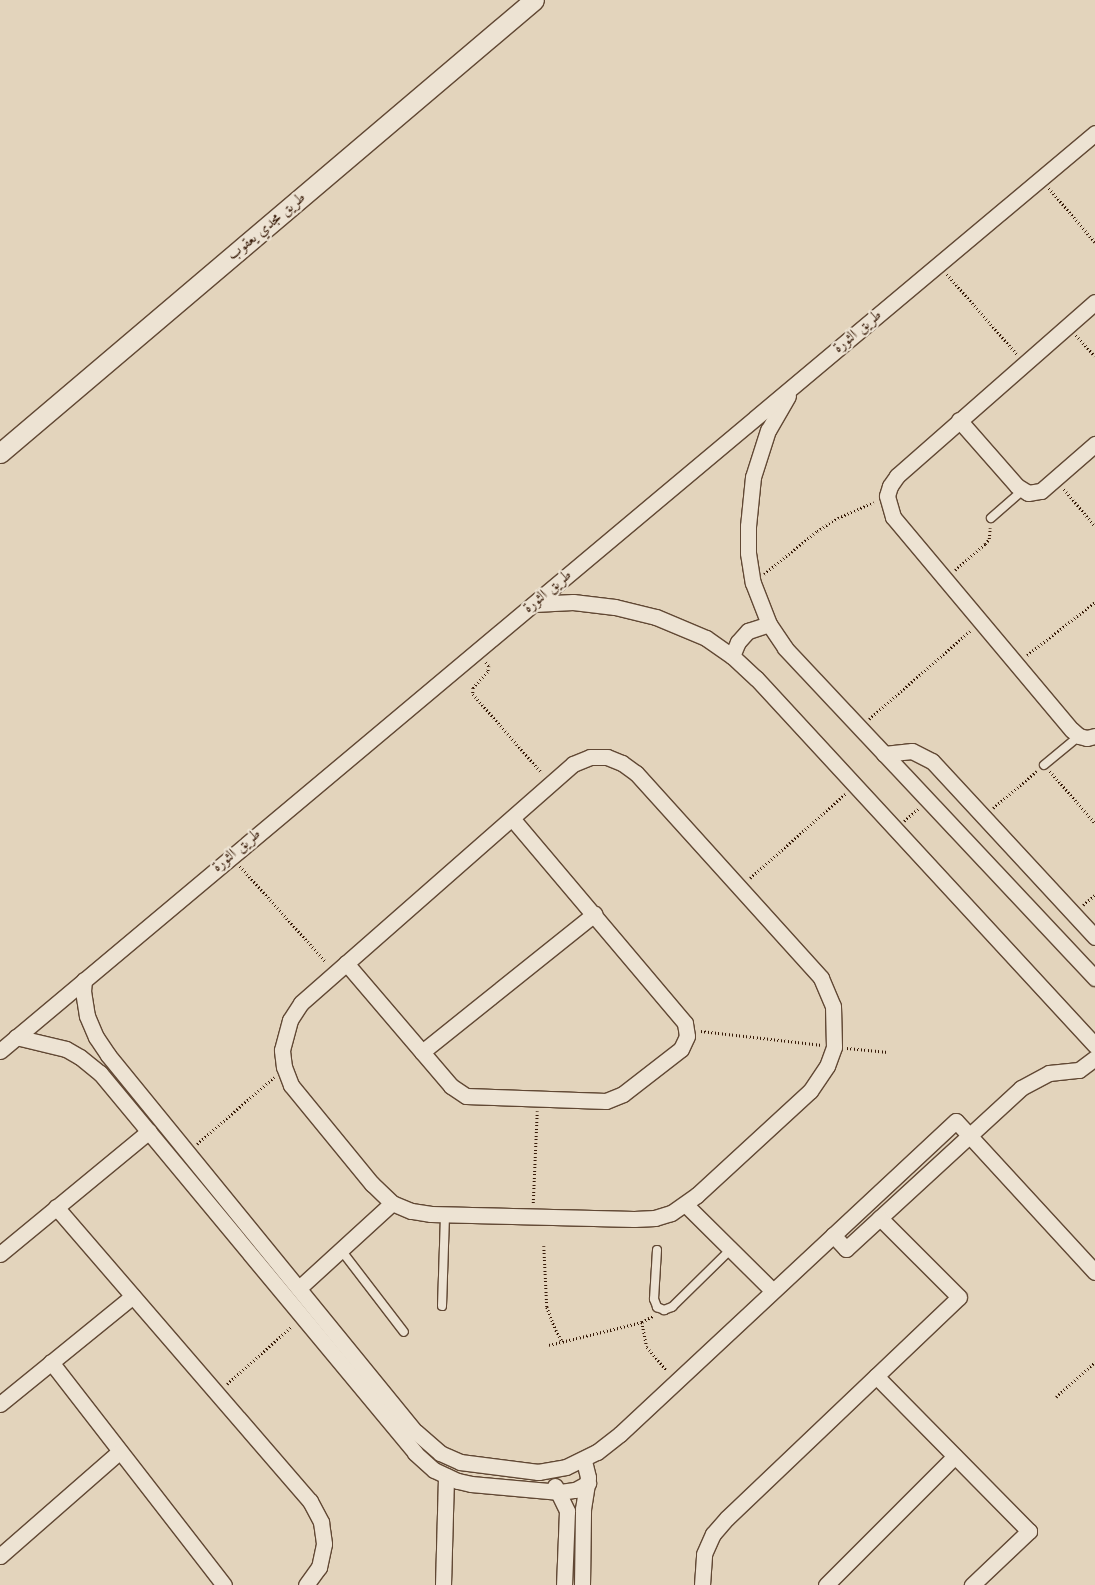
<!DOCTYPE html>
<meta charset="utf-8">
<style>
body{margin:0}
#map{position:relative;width:1095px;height:1585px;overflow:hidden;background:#e3d4bc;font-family:"Old Standard TT",Amiri,serif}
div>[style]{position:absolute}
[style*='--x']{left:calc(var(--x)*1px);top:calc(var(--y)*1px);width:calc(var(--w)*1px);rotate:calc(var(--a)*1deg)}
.path>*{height:2.5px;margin-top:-1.25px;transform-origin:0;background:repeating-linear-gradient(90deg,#361906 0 1px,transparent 0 3.5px)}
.roads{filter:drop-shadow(1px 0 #614834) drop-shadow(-1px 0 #614834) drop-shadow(0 1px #614834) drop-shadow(0 -1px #614834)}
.service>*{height:8px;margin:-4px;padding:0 4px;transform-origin:4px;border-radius:4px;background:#ede3d3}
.minor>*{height:15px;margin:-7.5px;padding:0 7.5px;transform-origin:7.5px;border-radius:7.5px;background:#ede3d3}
.tertiary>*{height:19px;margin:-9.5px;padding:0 9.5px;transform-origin:9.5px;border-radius:9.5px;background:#ede3d3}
span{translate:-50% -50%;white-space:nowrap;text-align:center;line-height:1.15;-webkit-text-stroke:4.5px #ede3d3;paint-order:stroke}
.street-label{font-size:15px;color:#361906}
</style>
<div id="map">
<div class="path">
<i style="--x:1049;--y:188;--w:71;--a:49.6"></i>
<i style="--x:947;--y:274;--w:106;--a:48.8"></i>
<i style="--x:1076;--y:335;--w:28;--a:48"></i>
<i style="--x:1064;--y:489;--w:48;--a:50"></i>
<i style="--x:955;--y:570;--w:40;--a:-41"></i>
<i style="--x:985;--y:544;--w:6;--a:-51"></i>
<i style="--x:989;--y:539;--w:11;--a:-85"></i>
<i style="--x:764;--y:574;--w:68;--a:-39.1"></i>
<i style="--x:817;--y:531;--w:25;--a:-32"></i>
<i style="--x:838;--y:518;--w:39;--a:-24"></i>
<i style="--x:1027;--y:655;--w:86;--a:-37.9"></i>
<i style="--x:486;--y:662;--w:5;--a:53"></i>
<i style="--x:489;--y:666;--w:6;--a:99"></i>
<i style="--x:488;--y:672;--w:22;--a:133"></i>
<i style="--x:473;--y:688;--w:6;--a:90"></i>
<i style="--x:473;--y:694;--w:105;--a:48.9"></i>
<i style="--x:869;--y:719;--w:134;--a:-41.1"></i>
<i style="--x:1050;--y:771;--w:69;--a:49.1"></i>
<i style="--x:993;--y:808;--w:57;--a:-40.1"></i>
<i style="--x:904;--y:821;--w:20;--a:-41"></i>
<i style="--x:240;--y:866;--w:129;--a:48.1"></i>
<i style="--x:750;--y:878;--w:127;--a:-41.5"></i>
<i style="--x:1083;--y:905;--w:16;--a:-40"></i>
<i style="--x:701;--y:1031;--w:122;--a:6.6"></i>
<i style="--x:847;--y:1048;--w:41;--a:5.6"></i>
<i style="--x:197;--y:1144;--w:102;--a:-41"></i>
<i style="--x:533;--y:1203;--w:92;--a:-87.5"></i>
<i style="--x:544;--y:1246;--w:61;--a:87.2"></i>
<i style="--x:547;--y:1307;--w:25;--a:69"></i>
<i style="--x:556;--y:1330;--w:13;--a:61"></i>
<i style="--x:642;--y:1322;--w:25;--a:79"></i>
<i style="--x:647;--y:1347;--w:31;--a:50"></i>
<i style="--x:549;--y:1345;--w:96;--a:-13.9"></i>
<i style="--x:642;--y:1322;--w:13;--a:-29"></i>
<i style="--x:227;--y:1384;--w:87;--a:-41.7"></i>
<i style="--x:1056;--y:1397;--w:52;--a:-41.9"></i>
</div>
<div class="roads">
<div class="service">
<i style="--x:991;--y:518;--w:41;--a:-41.1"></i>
<i style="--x:1044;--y:765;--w:45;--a:-39.6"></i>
<i style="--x:341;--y:1250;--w:103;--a:52.5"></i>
<i style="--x:657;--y:1250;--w:49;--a:93.5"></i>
<i style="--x:654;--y:1299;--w:9;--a:69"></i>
<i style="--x:657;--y:1307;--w:8;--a:23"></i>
<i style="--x:664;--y:1310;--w:9;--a:-21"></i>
<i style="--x:672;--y:1307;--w:83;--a:-44.5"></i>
<i style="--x:442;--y:1306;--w:92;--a:-88.1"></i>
</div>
<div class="minor">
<i style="--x:1095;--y:302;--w:264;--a:138.7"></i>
<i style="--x:897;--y:476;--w:12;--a:125"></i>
<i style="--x:890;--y:486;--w:10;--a:107"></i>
<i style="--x:887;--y:496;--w:22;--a:74"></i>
<i style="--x:893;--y:517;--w:278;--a:50"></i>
<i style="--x:1072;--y:730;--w:9;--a:41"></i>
<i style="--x:1079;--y:736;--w:8;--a:14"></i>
<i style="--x:1087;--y:738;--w:8;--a:-14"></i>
<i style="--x:788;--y:396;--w:39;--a:120"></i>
<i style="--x:768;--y:430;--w:49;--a:107.7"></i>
<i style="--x:753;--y:477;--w:49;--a:95.8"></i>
<i style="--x:748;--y:526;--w:27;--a:90"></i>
<i style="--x:748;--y:553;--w:30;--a:81"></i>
<i style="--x:753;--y:583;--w:44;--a:68.7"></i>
<i style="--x:769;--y:624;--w:29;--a:56"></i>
<i style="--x:785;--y:648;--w:453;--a:46.8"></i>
<i style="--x:959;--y:420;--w:88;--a:48.7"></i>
<i style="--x:1017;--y:486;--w:13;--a:32"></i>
<i style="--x:1028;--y:493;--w:13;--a:-9"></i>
<i style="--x:1041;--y:491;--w:72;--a:-41"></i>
<i style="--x:534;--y:604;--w:39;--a:-3"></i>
<i style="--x:573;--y:602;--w:42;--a:6.8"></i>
<i style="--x:615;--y:607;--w:42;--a:13.7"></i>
<i style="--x:656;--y:617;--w:54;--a:22.8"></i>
<i style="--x:706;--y:638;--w:32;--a:35"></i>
<i style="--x:732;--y:656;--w:33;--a:43"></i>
<i style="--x:756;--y:678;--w:500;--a:47.3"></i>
<i style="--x:732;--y:656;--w:15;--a:-67"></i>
<i style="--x:738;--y:642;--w:15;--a:-48"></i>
<i style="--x:748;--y:631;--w:22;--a:-18"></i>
<i style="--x:884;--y:754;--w:28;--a:-6"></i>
<i style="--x:912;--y:751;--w:22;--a:27"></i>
<i style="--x:932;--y:761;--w:240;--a:47.2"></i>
<i style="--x:590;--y:757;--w:17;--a:0"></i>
<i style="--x:607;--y:757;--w:16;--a:22"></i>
<i style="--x:622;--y:763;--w:17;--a:36"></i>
<i style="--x:636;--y:773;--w:276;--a:47.9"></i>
<i style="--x:821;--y:978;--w:30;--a:67"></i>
<i style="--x:833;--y:1006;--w:41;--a:88.6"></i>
<i style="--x:834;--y:1047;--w:20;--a:110"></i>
<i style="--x:827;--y:1066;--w:30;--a:124"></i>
<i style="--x:810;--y:1091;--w:154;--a:137.4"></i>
<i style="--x:697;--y:1195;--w:32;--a:145"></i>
<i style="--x:671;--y:1213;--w:17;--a:163"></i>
<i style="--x:655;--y:1218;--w:21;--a:177"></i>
<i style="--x:634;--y:1219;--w:203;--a:-178.6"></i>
<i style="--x:431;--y:1214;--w:20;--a:-171"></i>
<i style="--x:411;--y:1211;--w:21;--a:-157"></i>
<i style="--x:392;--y:1203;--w:28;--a:-136"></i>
<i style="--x:372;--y:1184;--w:128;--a:-129.3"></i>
<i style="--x:291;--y:1085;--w:19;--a:-111"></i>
<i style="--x:284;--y:1067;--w:17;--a:-97"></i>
<i style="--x:282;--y:1050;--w:31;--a:-75"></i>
<i style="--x:290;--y:1020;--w:20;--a:-57"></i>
<i style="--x:301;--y:1003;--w:362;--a:-41.3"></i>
<i style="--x:573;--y:764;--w:18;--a:-22"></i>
<i style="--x:346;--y:963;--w:162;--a:49.5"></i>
<i style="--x:451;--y:1086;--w:18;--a:34"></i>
<i style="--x:466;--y:1096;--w:140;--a:2"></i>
<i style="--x:606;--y:1101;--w:18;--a:-22"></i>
<i style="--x:623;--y:1094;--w:73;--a:-37.8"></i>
<i style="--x:681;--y:1049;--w:14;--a:-65"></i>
<i style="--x:687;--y:1036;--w:13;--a:-99"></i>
<i style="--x:685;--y:1023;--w:268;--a:-130.2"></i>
<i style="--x:84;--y:980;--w:11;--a:95"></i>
<i style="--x:83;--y:991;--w:25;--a:81"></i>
<i style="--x:87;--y:1016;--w:23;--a:67"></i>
<i style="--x:96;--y:1037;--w:22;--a:56"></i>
<i style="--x:108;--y:1055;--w:487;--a:50.8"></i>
<i style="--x:416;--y:1432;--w:32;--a:41"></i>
<i style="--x:440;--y:1453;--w:22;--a:24"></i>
<i style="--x:460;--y:1462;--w:79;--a:7.3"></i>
<i style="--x:538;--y:1472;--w:28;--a:-10"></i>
<i style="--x:566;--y:1467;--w:34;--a:-26"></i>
<i style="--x:597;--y:1452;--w:29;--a:-38"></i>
<i style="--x:620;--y:1434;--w:459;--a:-43"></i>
<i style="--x:956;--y:1121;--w:205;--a:47.4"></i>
<i style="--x:16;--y:1037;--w:51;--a:13.5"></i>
<i style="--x:66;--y:1049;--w:16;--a:30"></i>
<i style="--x:80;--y:1057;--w:26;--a:39"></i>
<i style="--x:100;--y:1073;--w:494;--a:50.3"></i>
<i style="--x:415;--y:1453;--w:25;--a:42"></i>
<i style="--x:434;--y:1470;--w:26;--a:25"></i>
<i style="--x:458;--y:1481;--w:13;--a:13"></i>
<i style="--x:471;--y:1484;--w:89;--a:5.1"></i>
<i style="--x:560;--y:1492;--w:15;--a:-8"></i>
<i style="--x:575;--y:1490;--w:15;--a:-28"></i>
<i style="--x:0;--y:1051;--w:1429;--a:-39.97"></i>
<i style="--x:422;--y:1052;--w:221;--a:-38.7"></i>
<i style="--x:686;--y:1205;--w:122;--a:44.7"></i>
<i style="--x:56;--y:1207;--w:389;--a:49.2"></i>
<i style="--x:310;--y:1501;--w:24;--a:62"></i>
<i style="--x:321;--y:1522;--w:22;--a:82"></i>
<i style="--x:324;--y:1544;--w:24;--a:102"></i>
<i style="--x:319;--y:1567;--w:22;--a:126"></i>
<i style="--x:833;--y:1235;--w:19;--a:47"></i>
<i style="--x:846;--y:1249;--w:238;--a:-42.6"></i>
<i style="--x:1021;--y:1088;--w:32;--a:-28"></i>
<i style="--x:1049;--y:1073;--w:30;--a:-6"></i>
<i style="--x:1079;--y:1070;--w:20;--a:-37"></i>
<i style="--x:0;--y:1254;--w:193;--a:-39.5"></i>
<i style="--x:299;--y:1288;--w:126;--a:-42.4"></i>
<i style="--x:51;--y:1362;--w:282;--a:52.2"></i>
<i style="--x:876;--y:1376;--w:218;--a:45.4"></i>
<i style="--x:1029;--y:1531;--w:79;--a:136.5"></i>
<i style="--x:0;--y:1404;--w:171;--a:-39.1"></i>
<i style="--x:555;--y:1486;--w:28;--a:64"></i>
<i style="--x:567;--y:1511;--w:74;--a:92.3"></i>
<i style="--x:0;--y:1556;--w:159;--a:-41.2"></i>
<i style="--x:443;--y:1585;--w:109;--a:-88.4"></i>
<i style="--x:582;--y:1585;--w:76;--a:-89.2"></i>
<i style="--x:583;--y:1509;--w:32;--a:-81"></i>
<i style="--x:588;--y:1477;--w:16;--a:-104"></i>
<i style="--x:702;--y:1585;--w:31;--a:-86"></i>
<i style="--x:704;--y:1554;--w:22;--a:-66"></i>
<i style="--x:713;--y:1534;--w:21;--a:-49"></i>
<i style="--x:727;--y:1518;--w:320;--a:-43.6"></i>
<i style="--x:959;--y:1297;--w:112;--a:-135"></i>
<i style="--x:826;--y:1585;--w:182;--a:-45"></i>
</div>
<div class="tertiary">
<i style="--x:0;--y:453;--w:700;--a:-40.31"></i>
</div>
</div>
<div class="street-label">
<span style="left:267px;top:227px;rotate:-40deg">طريق مجدي يعقوب</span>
<span style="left:858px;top:332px;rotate:-40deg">طريق الثورة</span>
<span style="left:548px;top:592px;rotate:-40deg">طريق الثورة</span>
<span style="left:237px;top:851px;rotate:-40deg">طريق الثورة</span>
</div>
</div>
